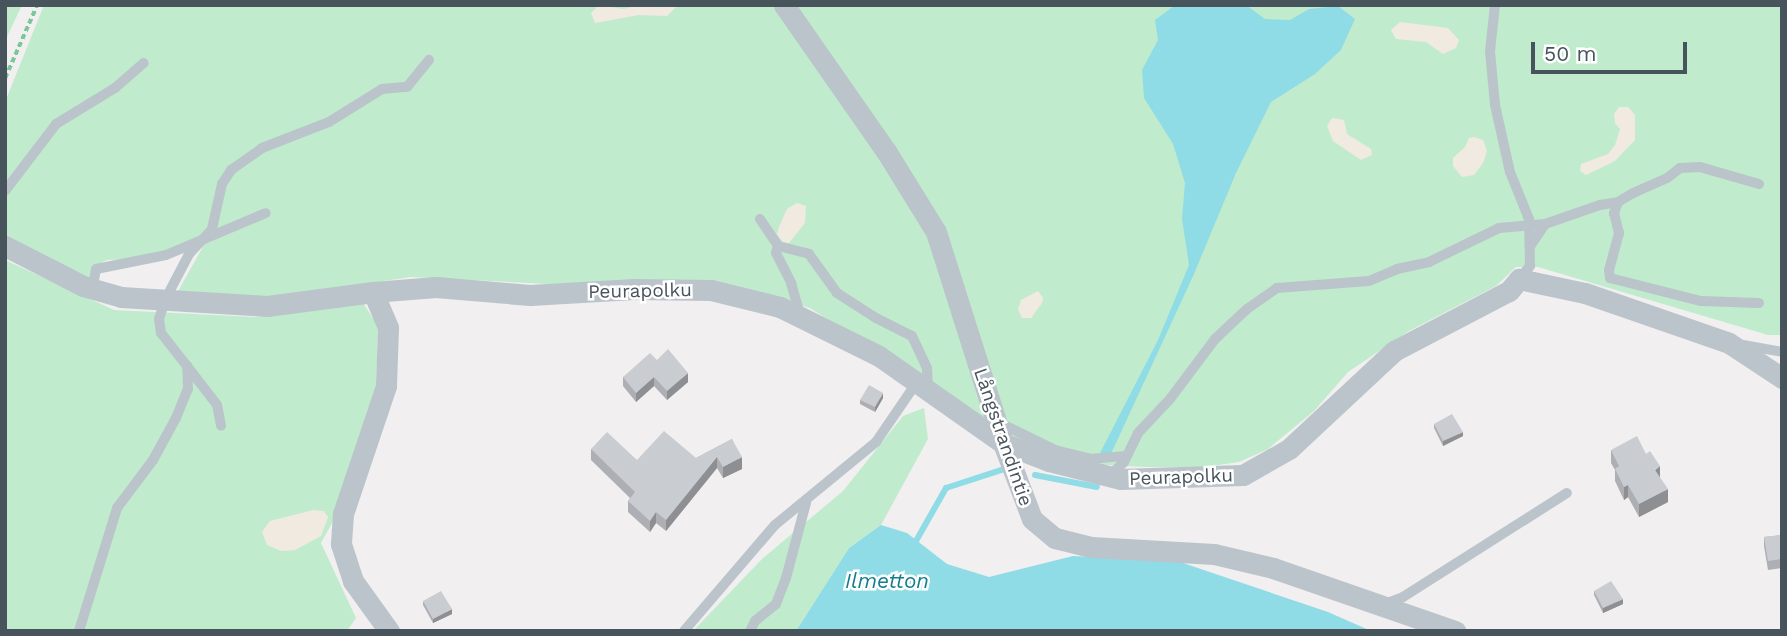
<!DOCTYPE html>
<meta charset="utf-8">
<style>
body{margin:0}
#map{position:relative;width:1787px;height:636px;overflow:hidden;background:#f1efef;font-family:"Work Sans",sans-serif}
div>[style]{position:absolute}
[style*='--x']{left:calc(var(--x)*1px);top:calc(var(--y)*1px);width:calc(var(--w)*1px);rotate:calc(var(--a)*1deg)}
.green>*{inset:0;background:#c0eccd}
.sand>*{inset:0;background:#f1eae0}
.water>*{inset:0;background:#8fdce6}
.stream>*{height:6px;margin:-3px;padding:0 3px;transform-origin:3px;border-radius:3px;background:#8fdce6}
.path>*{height:3.5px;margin-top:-1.75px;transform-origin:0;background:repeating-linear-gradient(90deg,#7ac89a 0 5px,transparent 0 8.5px)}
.lane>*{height:10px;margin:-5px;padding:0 5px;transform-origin:5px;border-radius:5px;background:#bbc4cb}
.street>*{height:21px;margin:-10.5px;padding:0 10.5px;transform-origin:10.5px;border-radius:10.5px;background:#bbc4cb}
.wall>*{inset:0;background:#adafb4}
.shaded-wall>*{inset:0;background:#8d8f92}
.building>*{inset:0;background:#c9ccd1}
span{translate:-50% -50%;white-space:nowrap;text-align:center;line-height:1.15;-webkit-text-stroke:5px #fff;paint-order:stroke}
.street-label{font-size:19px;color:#48545b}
.water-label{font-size:21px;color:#147d8b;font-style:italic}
.frame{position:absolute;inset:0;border:7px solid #48545b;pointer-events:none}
.scale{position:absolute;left:1531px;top:42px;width:156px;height:32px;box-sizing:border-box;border:4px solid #48545b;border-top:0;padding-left:9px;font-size:21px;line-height:24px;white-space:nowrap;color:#48545b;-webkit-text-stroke:5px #fff;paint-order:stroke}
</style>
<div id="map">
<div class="green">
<i style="clip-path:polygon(5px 5px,22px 5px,5px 41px)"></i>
<i style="clip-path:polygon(44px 5px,1782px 5px,1782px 335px,1768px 335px,1538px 267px,1516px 267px,1496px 286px,1409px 331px,1348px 372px,1314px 411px,1268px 449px,1239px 462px,1204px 467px,1147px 467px,1084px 464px,1016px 441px,810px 308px,766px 295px,411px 277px,261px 299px,177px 293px,205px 243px,135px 259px,107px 260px,93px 267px,90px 285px,5px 240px,5px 102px)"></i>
<i style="clip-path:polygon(5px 260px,114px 310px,255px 317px,361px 300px,378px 326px,376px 395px,343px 503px,321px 543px,356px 618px,347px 631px,5px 631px)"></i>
<i style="clip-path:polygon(924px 408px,928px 439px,881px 525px,849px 548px,796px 631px,693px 631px,762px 559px,843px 491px,903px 416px)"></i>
</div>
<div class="sand">
<i style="clip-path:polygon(599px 5px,623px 9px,640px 5px,678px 5px,667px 16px,639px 15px,595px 23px,591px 13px)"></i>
<i style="clip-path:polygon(1400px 22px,1448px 28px,1459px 40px,1456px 48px,1443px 54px,1426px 42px,1396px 39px,1391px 30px)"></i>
<i style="clip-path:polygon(1619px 107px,1628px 107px,1635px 115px,1635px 140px,1615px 161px,1586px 175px,1580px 171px,1581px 164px,1608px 154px,1615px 145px,1620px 129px,1615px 123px,1614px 114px)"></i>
<i style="clip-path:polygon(1332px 118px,1344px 120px,1347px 134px,1371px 149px,1372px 155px,1361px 160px,1333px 141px,1327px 126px)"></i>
<i style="clip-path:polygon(1474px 137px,1483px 140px,1487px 151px,1483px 163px,1474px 175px,1462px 177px,1453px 166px,1453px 158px,1465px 147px,1469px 138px)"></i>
<i style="clip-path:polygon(797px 203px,806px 206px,805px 223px,789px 243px,783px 242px,777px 234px,779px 227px,787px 209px)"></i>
<i style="clip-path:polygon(1038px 291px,1043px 298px,1042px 303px,1031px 318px,1022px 318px,1018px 309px,1021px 300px)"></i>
<i style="clip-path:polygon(313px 510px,324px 511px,328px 517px,321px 536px,295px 550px,281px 551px,267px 545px,262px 532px,270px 521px)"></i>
</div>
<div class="water">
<i style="clip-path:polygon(1175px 5px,1246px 5px,1265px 19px,1290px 20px,1309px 9px,1338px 6px,1355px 19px,1341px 50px,1315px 74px,1271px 102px,1236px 173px,1194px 274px,1110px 456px,1100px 453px,1158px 340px,1189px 265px,1182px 219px,1185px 183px,1173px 144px,1144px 98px,1142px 70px,1158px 40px,1155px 20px)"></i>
<i style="clip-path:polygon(881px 525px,907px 533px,947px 564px,989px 577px,1073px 556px,1177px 561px,1328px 612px,1371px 631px,796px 631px,849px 548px)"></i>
</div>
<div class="stream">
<i style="--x:1035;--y:475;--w:63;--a:11"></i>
<i style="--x:916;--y:541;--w:61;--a:-60.5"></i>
<i style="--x:946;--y:488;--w:61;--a:-18.1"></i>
</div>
<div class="path">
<i style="--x:5;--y:78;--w:80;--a:-66.3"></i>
</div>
<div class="lane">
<i style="--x:1495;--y:5;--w:46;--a:96.2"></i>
<i style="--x:1490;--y:51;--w:54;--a:84.7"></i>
<i style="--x:1495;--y:105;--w:69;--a:77.4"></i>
<i style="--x:1510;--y:172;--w:51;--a:68"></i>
<i style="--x:1529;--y:219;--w:47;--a:88.8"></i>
<i style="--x:1530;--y:266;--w:17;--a:130"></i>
<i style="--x:1759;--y:184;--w:61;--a:-163.9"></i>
<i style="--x:1700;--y:167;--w:20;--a:177"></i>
<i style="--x:1680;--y:168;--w:16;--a:142"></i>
<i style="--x:1667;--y:178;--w:37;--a:156"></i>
<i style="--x:1633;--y:193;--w:17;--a:149"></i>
<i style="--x:1618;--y:202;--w:12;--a:110"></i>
<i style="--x:1614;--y:213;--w:21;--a:76"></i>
<i style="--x:1619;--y:233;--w:38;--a:105"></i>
<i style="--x:1609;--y:270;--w:8;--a:83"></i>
<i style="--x:1610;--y:278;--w:94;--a:14.2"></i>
<i style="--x:1701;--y:301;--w:58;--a:2"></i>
<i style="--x:5;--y:191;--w:84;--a:-52.7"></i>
<i style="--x:56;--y:124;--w:69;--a:-31.4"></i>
<i style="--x:115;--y:88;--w:38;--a:-41"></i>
<i style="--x:760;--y:219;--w:32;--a:56"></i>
<i style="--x:778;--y:246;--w:32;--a:14"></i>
<i style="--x:809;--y:254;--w:48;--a:54.3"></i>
<i style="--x:837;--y:293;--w:46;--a:32.7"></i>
<i style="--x:876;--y:318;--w:40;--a:26.6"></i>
<i style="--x:912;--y:336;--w:35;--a:65"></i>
<i style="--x:927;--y:368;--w:21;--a:87"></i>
<i style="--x:1531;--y:245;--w:25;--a:-56"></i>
<i style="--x:1545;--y:224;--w:58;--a:-19.1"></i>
<i style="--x:1600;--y:205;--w:18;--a:-9"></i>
<i style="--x:778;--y:246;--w:7;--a:106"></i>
<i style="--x:776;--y:253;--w:34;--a:63"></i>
<i style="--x:791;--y:283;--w:36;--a:74"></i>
<i style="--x:92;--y:290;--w:21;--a:-79"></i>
<i style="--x:96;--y:269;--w:71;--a:-11.3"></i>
<i style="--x:166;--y:255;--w:108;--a:-22.8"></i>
<i style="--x:1743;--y:345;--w:40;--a:10"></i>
<i style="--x:187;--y:366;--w:42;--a:-128.2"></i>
<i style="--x:161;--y:333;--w:14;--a:-98"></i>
<i style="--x:159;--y:319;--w:20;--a:-72"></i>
<i style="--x:165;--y:300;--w:52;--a:-62.4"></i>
<i style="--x:189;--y:254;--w:34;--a:-47"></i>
<i style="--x:212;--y:229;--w:46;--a:-77.5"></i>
<i style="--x:222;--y:184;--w:17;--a:-57"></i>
<i style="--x:231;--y:170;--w:38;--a:-35"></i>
<i style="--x:262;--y:148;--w:72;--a:-21.2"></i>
<i style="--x:329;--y:122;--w:62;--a:-31.9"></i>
<i style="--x:382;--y:89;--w:25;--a:-5"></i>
<i style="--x:407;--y:87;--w:35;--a:-51"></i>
<i style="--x:1000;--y:423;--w:61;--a:26.1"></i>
<i style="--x:1055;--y:450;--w:36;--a:14"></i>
<i style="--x:1090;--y:459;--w:36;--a:-5"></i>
<i style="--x:1108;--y:477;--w:22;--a:-43"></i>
<i style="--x:1124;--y:462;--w:32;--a:-64"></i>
<i style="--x:1138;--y:433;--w:47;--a:-46.7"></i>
<i style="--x:1170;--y:399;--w:75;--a:-53.1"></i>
<i style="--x:1215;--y:339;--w:44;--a:-43.2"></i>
<i style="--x:1247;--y:309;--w:37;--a:-35"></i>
<i style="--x:1277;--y:288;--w:92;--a:-4.4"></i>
<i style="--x:1369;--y:281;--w:30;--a:-23"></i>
<i style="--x:1397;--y:269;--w:33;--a:-12"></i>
<i style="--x:1429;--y:262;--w:78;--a:-25.9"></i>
<i style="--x:1499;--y:228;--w:46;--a:-5"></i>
<i style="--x:1385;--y:604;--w:19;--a:-21"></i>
<i style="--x:1403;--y:597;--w:194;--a:-32.4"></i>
<i style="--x:79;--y:631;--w:129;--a:-72.8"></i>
<i style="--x:117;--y:508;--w:60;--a:-53.1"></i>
<i style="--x:153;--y:460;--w:48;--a:-61.3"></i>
<i style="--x:176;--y:418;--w:31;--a:-68"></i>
<i style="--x:188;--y:389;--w:23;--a:-92"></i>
<i style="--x:187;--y:366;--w:49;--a:52.4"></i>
<i style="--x:217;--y:405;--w:21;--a:79"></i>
<i style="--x:684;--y:631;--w:140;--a:-49.4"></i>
<i style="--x:775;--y:525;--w:131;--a:-39.4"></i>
<i style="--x:876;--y:442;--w:73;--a:-55.7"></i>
<i style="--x:750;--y:631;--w:11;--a:-63"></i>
<i style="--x:755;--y:621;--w:27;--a:-39"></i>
<i style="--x:776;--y:604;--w:28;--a:-69"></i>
<i style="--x:786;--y:578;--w:78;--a:-75.1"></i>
</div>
<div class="street">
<i style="--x:784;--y:5;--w:178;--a:55.1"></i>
<i style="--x:886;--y:151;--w:95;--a:58.3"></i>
<i style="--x:936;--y:232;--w:221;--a:72.4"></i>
<i style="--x:1003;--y:443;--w:81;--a:69.1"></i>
<i style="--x:1032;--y:519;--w:30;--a:40"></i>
<i style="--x:1055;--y:538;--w:37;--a:14"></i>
<i style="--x:1091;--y:547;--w:123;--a:3.3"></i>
<i style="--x:1214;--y:554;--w:61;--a:13.3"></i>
<i style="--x:1273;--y:568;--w:193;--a:19.1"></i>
<i style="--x:5;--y:246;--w:88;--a:27.1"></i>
<i style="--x:83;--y:286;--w:40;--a:16"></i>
<i style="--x:121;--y:297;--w:146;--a:3.5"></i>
<i style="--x:267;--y:306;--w:107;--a:-7.5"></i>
<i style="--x:373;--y:292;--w:39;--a:67"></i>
<i style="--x:388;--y:328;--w:58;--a:92"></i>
<i style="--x:386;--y:386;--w:135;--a:108.6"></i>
<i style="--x:343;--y:514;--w:30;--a:94"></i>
<i style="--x:341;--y:544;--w:39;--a:72"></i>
<i style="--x:353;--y:581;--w:62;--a:54.2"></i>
<i style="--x:373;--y:292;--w:63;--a:-4.5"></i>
<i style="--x:436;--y:287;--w:94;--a:4.9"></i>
<i style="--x:530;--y:295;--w:104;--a:-3.3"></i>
<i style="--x:634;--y:289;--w:77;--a:0.7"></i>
<i style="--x:711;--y:290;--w:71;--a:13.8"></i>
<i style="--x:780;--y:307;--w:110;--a:26.3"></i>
<i style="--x:879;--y:356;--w:151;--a:35.1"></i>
<i style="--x:1003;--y:443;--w:49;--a:21.4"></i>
<i style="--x:1049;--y:461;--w:73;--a:14.2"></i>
<i style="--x:1120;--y:479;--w:123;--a:-1.9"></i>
<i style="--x:1243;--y:475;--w:53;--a:-29.5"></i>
<i style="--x:1289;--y:449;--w:144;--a:-43"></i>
<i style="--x:1394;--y:351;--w:130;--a:-27.6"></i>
<i style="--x:1509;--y:291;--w:16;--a:-50"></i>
<i style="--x:1519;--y:279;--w:67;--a:12"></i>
<i style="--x:1585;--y:293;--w:152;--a:19.1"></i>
<i style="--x:1729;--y:343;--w:64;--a:33.4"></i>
</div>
<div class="wall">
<i style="clip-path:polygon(657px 360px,688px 382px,667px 400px,654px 386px,636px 402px,623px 386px,623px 377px)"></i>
<i style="clip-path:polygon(883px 398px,875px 412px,860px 404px,860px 400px)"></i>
<i style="clip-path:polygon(1434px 424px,1463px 436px,1443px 446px,1434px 428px)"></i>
<i style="clip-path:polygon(732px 439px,742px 469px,723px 478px,717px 468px,666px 531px,656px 523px,650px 532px,628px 512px,628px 501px,630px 498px,591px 460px,591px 449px,637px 460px,696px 458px)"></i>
<i style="clip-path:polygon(1611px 450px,1646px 454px,1660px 478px,1668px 502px,1639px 517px,1628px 497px,1624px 500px,1615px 481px,1615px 470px,1611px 463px)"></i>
<i style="clip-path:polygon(1782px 535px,1782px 568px,1768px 570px,1764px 546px,1764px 537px)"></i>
<i style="clip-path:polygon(1594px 591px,1623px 604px,1603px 613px,1594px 595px)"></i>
<i style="clip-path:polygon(423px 601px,452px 614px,433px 623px,423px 605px)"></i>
</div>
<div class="shaded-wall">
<i style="clip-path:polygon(688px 373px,688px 382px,667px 400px,667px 391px)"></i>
<i style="clip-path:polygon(654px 377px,654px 386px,636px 402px,636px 393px)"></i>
<i style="clip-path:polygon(883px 393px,883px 398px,875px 412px,875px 407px)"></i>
<i style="clip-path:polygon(1463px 432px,1463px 436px,1443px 446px,1443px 441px)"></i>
<i style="clip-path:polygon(717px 457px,717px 468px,666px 531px,666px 520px)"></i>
<i style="clip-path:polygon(742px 457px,742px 469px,723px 478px,723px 467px)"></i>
<i style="clip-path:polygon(1660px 466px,1660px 479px,1655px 470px)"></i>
<i style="clip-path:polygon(1628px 485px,1628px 497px,1624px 500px,1624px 487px)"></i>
<i style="clip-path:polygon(1668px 489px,1668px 502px,1639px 517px,1639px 504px)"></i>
<i style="clip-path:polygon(656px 512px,656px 523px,650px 532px,650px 521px)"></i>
<i style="clip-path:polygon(1623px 599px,1623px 604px,1603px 613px,1603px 608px)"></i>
<i style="clip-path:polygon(452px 609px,452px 614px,433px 623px,433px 619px)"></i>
</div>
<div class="building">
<i style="clip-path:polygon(668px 349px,688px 373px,667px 391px,654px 377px,636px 393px,623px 377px,650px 353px,657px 360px)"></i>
<i style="clip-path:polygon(869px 385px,883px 393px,875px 407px,860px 400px)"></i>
<i style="clip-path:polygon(1452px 414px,1463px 432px,1443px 441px,1434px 424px)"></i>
<i style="clip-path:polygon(664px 431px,696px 458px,732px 439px,742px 457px,723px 467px,717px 457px,666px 520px,656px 512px,650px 521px,628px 501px,635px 492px,591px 449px,607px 432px,637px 460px)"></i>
<i style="clip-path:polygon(1637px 436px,1646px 454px,1650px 451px,1660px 466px,1655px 470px,1668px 489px,1639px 504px,1628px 485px,1624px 487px,1615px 469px,1619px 466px,1611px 450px)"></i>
<i style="clip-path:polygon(1782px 535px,1782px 559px,1768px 561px,1764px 537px)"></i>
<i style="clip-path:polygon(1611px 581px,1623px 599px,1603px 608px,1594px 591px)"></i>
<i style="clip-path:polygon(441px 591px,452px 609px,433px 619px,423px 601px)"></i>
</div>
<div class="street-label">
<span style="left:640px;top:291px;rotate:-1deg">Peurapolku</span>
<span style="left:1003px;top:437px;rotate:71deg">Långstrandintie</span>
<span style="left:1181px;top:477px;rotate:-2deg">Peurapolku</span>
</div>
<div class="water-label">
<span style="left:887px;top:581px">Ilmetton</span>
</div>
<div class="frame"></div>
<div class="scale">50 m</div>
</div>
